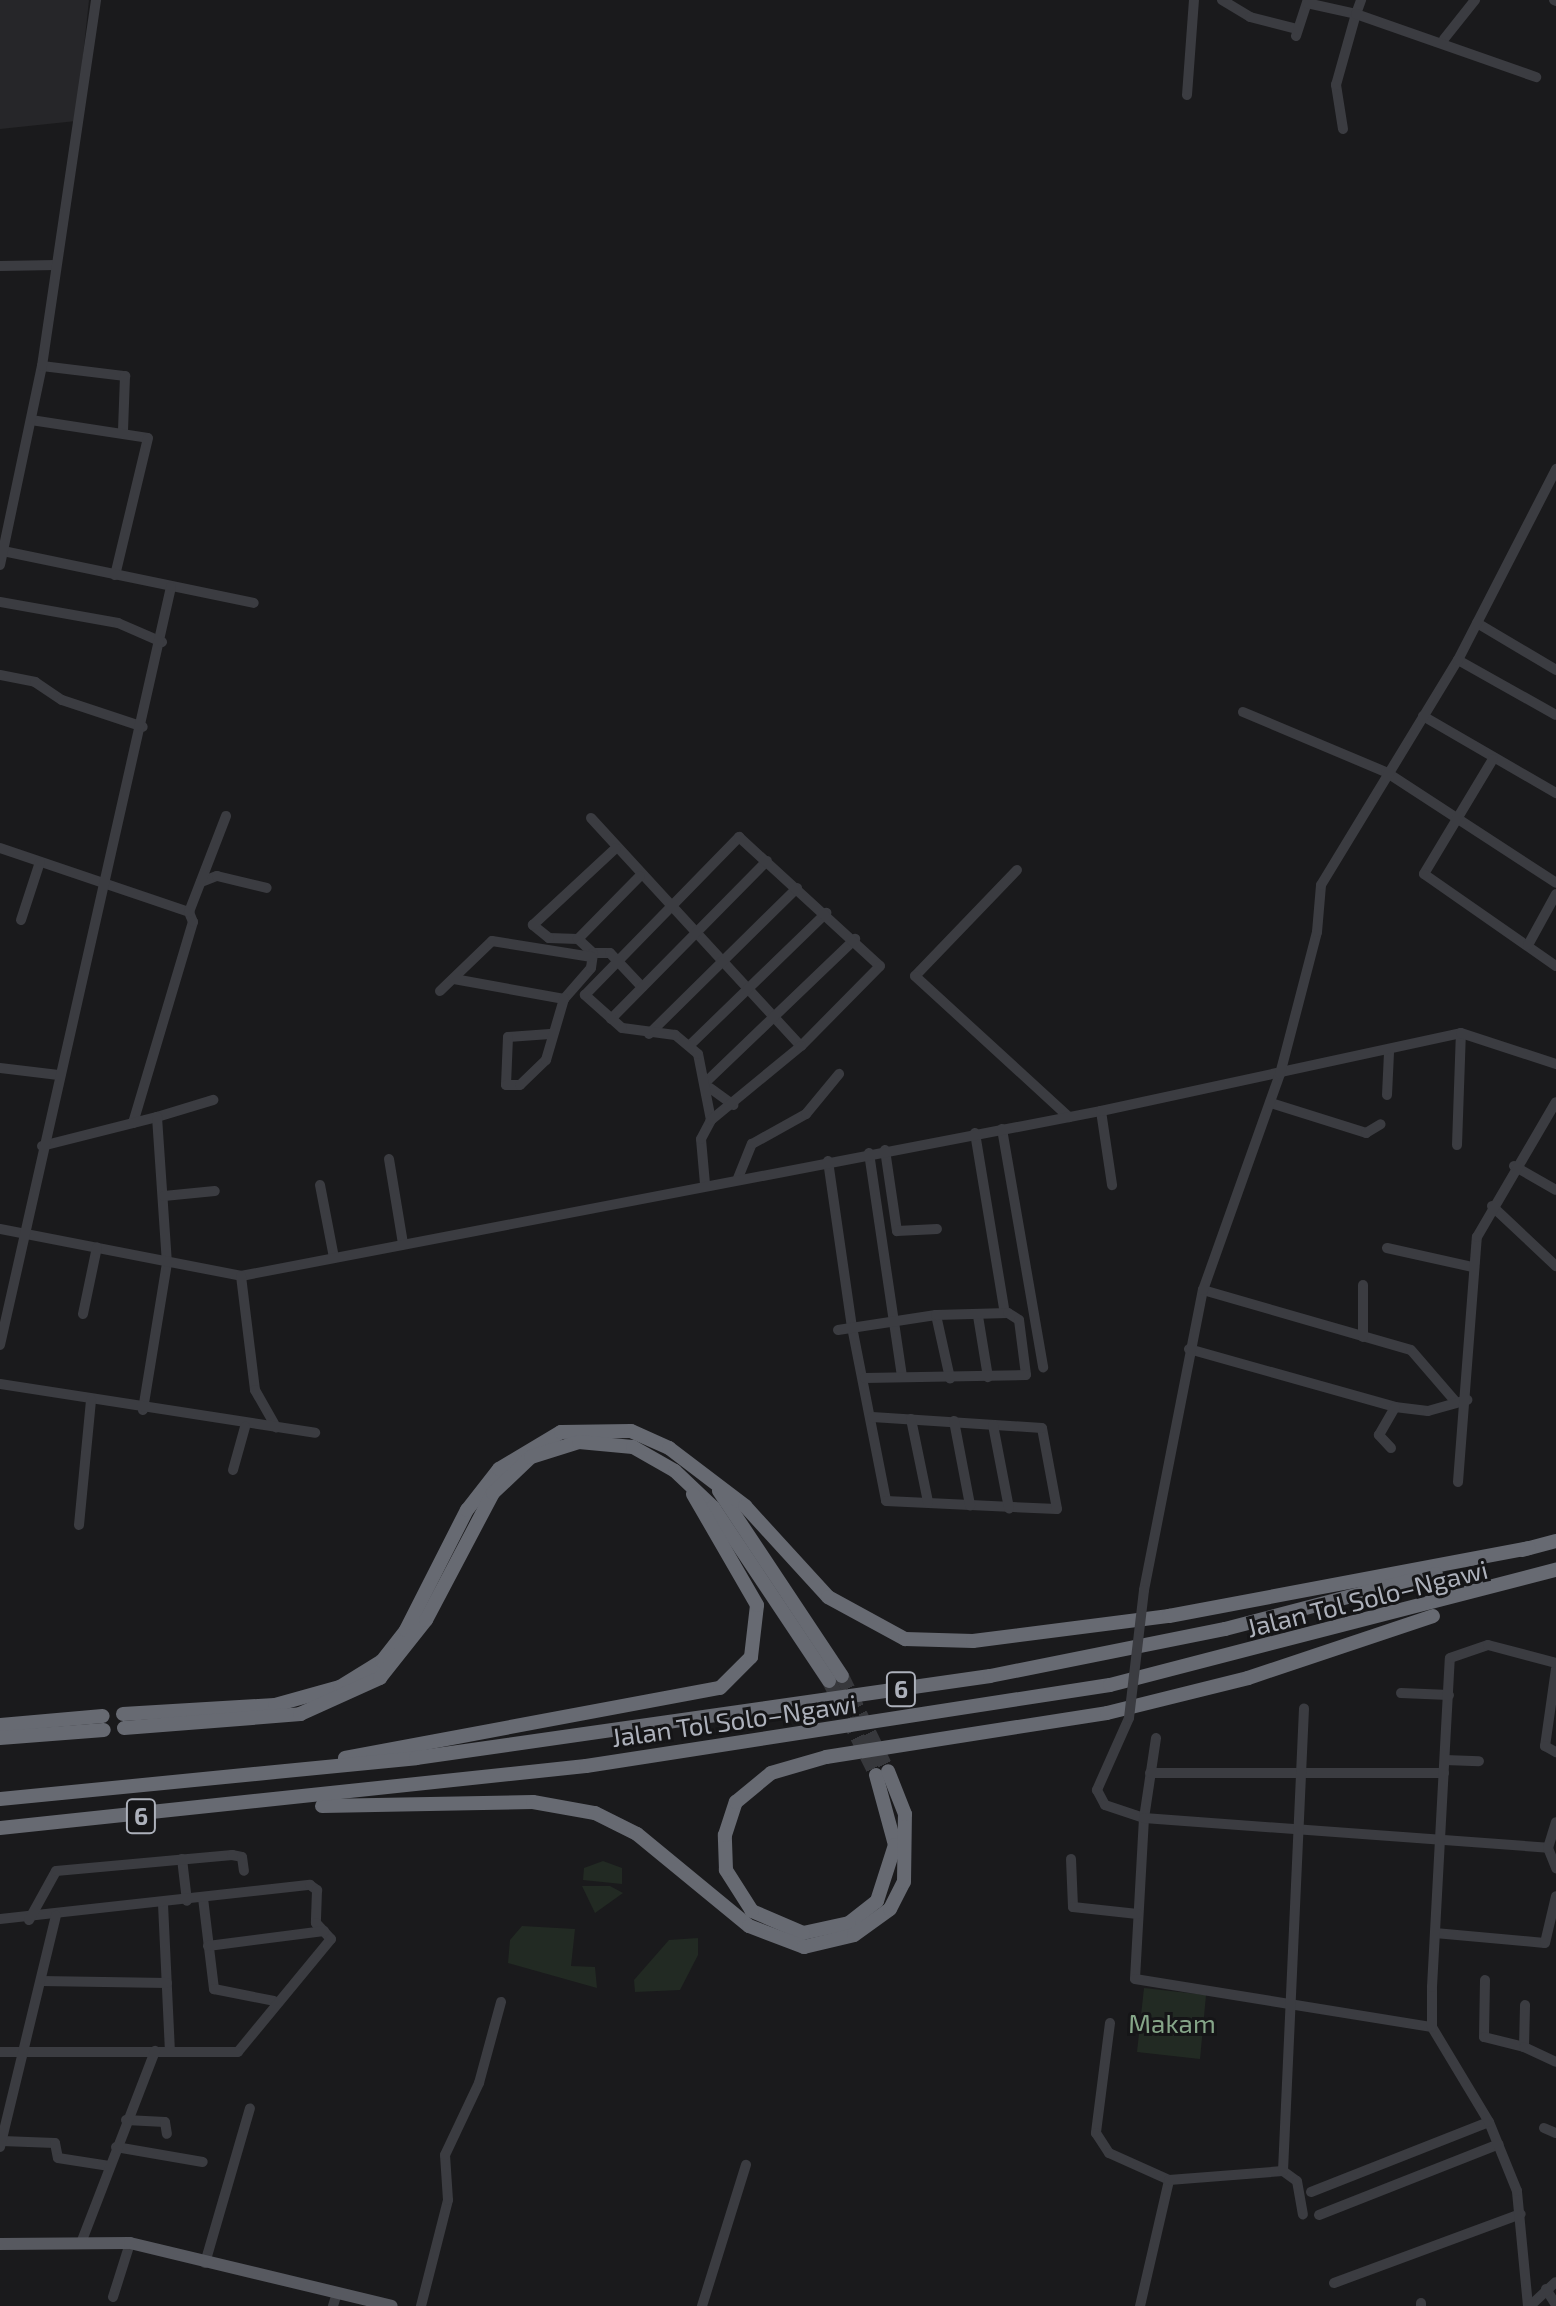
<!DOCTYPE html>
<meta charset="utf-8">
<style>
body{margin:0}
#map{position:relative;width:1556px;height:2306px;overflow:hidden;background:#1a1a1c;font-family:"Exo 2",sans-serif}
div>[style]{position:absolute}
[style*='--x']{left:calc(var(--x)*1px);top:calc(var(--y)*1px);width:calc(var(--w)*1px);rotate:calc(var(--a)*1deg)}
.built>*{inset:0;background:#262629}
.green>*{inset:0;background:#222a23}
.highway-tunnel>*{height:14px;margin-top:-7px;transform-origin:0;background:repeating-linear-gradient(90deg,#37383c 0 14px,transparent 0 21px)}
.minor>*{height:10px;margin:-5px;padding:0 5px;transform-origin:5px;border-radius:5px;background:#3b3c41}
.major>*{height:12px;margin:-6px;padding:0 6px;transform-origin:6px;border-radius:6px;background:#575960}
.highway>*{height:14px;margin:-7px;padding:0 7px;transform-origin:7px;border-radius:7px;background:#676a72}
.minor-bridge>*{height:10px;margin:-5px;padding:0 5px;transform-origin:5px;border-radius:5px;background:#3b3c41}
span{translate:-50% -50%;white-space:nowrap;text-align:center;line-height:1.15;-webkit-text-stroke:6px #151517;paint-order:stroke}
.shield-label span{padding:2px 6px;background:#151517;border:2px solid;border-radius:6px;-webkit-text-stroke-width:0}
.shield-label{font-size:24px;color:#adb1bb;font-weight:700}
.street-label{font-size:26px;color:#adb1bb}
.park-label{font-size:26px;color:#85a588}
</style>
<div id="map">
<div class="built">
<i style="clip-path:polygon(0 0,89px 0,76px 121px,0 129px)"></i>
</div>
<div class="green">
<i style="clip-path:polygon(603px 1861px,622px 1868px,622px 1884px,583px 1880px,584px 1868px)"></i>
<i style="clip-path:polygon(582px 1886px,610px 1886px,623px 1893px,595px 1913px)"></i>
<i style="clip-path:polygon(522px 1926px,575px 1929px,571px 1966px,595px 1967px,597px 1988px,508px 1963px,510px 1940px)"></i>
<i style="clip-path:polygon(698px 1938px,698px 1955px,680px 1990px,635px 1992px,634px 1980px,669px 1940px)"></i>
<i style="clip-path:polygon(1144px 1988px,1206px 1995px,1200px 2059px,1137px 2052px)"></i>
</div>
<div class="highway-tunnel">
<i style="--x:842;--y:1676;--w:106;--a:64.2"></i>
<i style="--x:829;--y:1681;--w:105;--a:63.4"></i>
</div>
<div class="minor">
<i style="--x:1222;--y:0;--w:33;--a:31"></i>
<i style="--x:1250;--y:17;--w:49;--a:14.3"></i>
<i style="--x:1554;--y:0;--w:2;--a:27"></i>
<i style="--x:1296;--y:36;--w:35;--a:-72"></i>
<i style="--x:1307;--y:3;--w:50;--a:12.7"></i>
<i style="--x:1356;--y:14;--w:15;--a:-70"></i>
<i style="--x:1444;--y:39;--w:50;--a:-51.5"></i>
<i style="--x:1187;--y:95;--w:95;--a:-85.8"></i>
<i style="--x:1343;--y:129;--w:45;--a:-99"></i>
<i style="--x:1336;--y:85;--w:74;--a:-74.3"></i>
<i style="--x:1356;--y:14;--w:191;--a:19.3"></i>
<i style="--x:0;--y:266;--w:56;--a:-1"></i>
<i style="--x:42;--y:366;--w:84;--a:6.9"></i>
<i style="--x:125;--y:376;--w:54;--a:92.1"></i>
<i style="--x:31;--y:420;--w:118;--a:8.7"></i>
<i style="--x:148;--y:438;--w:141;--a:103.5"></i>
<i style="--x:3;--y:551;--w:256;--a:11.7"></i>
<i style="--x:0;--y:565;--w:203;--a:-78.1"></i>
<i style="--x:42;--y:366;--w:370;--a:-81.6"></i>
<i style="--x:0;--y:602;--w:120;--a:10.1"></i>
<i style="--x:118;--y:623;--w:48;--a:23.4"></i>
<i style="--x:1477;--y:623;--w:92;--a:30.7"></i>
<i style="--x:1458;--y:660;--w:112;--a:29.3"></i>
<i style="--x:0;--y:675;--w:36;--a:11"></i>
<i style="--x:35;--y:682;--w:32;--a:34"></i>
<i style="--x:62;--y:700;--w:85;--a:18.4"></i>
<i style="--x:1243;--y:712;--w:155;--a:22.8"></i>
<i style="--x:1386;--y:772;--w:203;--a:33.1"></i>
<i style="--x:1423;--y:716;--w:154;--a:30.1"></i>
<i style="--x:1493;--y:759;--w:134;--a:121"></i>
<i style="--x:1424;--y:874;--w:161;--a:34.9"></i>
<i style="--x:591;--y:818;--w:310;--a:47.4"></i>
<i style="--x:0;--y:848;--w:200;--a:18.7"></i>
<i style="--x:1017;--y:870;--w:147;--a:133.9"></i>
<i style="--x:915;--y:976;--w:209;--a:42.5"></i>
<i style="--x:201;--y:882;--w:17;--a:-21"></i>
<i style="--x:217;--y:876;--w:51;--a:13.5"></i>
<i style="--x:21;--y:920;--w:61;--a:-71.9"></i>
<i style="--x:578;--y:939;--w:29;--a:-178"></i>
<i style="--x:549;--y:938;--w:21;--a:-141"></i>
<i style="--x:533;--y:925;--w:113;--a:-42.9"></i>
<i style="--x:1528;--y:945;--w:58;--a:-61.2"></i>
<i style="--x:593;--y:953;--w:21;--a:-137"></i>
<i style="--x:578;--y:939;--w:88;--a:-45.5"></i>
<i style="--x:593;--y:953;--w:17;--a:0"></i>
<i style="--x:610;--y:953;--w:47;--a:46.7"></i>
<i style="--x:454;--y:979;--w:112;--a:10.3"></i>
<i style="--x:564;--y:999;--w:41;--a:-48.9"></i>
<i style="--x:591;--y:968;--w:15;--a:-82"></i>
<i style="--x:440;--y:991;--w:72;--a:-43.9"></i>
<i style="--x:492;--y:941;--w:101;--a:9.1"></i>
<i style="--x:611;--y:1019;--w:222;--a:-45.4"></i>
<i style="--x:550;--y:1034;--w:42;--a:175.9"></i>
<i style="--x:508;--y:1037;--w:48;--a:92.4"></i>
<i style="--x:506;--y:1085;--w:14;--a:0"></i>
<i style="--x:520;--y:1085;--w:36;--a:-44"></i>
<i style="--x:546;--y:1060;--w:64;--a:-73.6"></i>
<i style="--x:649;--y:1034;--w:208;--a:-44.6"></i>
<i style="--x:690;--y:1045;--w:190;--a:-44.1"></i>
<i style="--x:0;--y:1068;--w:59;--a:6.8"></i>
<i style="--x:708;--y:1080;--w:204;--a:-43.8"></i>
<i style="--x:710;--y:1088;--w:29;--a:36"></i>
<i style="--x:1387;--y:1095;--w:43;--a:-87.3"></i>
<i style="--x:1271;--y:1103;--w:100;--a:17.5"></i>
<i style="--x:1366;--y:1133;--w:17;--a:-31"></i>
<i style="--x:1101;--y:1111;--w:75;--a:81.5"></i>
<i style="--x:157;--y:1117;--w:59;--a:-16.9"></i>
<i style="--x:133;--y:1123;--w:210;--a:-73.4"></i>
<i style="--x:193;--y:922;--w:11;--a:-112"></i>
<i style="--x:189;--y:912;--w:103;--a:-68.9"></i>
<i style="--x:1002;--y:1129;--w:242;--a:80.2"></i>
<i style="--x:975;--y:1133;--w:177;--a:80.6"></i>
<i style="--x:1457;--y:1145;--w:112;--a:-88"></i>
<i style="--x:42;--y:1146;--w:119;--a:-14.2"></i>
<i style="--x:157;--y:1117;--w:146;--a:86.1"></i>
<i style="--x:167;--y:1263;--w:149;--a:99.3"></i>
<i style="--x:885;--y:1150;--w:82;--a:81.6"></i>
<i style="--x:897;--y:1231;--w:40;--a:-2.9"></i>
<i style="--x:869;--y:1153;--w:226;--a:81.6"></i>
<i style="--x:389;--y:1159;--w:86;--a:80.6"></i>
<i style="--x:828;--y:1161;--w:168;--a:81.8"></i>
<i style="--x:852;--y:1327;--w:177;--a:78.9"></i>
<i style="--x:886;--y:1501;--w:171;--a:2.7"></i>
<i style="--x:1057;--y:1509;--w:82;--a:-100.5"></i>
<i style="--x:1042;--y:1428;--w:170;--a:-176.3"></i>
<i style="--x:1514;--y:1166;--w:48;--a:29.7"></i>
<i style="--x:738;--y:1178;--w:37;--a:-68"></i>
<i style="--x:752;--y:1144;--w:62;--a:-29.1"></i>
<i style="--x:806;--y:1114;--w:52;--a:-50.5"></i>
<i style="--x:705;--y:1184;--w:45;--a:-95.1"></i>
<i style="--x:701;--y:1139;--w:21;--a:-62"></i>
<i style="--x:711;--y:1120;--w:67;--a:-101.1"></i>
<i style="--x:698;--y:1054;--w:30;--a:-140"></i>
<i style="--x:675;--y:1035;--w:53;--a:-172.5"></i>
<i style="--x:622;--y:1028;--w:50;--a:-138.3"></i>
<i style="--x:585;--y:995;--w:221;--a:-45.7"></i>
<i style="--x:739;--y:837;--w:191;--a:42.5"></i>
<i style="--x:880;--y:966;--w:112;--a:134.6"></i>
<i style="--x:801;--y:1046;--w:117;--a:140.6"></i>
<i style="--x:320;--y:1185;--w:74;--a:79.1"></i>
<i style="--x:164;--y:1196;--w:51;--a:-5.6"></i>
<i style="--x:1492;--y:1206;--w:88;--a:43.2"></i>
<i style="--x:0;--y:1229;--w:246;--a:11"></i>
<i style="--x:241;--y:1276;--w:876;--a:-10.86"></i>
<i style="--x:1101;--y:1111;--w:368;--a:-12.2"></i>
<i style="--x:1461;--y:1033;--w:100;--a:18.1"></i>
<i style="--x:1387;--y:1248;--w:87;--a:12.6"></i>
<i style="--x:241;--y:1276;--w:115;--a:83"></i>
<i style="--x:255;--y:1390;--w:43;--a:60.4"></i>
<i style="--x:1203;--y:1290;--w:216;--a:16.1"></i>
<i style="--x:1411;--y:1350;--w:67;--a:49.2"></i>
<i style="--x:83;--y:1314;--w:68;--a:-78.2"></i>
<i style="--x:936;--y:1315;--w:65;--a:77.5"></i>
<i style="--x:978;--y:1316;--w:62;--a:80.7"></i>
<i style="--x:838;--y:1330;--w:99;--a:-8.7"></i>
<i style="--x:936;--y:1315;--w:72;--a:-1.6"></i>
<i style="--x:1008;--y:1313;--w:13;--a:32"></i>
<i style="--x:1019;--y:1320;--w:55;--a:82.7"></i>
<i style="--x:1026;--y:1375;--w:161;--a:178.9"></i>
<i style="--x:1363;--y:1337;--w:52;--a:-90"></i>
<i style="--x:0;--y:1345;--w:777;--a:-77.29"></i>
<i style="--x:1189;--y:1349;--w:214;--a:15.7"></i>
<i style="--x:1395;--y:1407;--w:33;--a:7"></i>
<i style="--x:1428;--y:1411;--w:41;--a:-15.8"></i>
<i style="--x:0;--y:1384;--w:319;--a:8.8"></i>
<i style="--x:911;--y:1419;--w:85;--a:78.4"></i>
<i style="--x:954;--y:1421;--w:86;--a:79.2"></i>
<i style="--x:993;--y:1425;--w:85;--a:79.1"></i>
<i style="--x:1391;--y:1448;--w:18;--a:-133"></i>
<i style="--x:1379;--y:1435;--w:32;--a:-60"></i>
<i style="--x:233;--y:1470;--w:45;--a:-74.4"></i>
<i style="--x:1458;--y:1482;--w:246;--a:-85.6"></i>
<i style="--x:1477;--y:1237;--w:156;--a:-59.7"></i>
<i style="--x:79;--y:1525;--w:126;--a:-84.5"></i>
<i style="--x:1144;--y:1590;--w:306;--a:-78.9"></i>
<i style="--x:1203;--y:1290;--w:229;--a:-70.4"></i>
<i style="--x:1280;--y:1074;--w:147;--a:-75.4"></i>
<i style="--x:1317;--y:932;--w:47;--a:-85.1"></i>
<i style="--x:1321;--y:885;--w:263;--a:-58.7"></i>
<i style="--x:1458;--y:660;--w:215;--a:-62.8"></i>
<i style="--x:1556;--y:1669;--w:78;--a:98.1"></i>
<i style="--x:1545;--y:1746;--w:13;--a:29"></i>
<i style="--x:1401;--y:1693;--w:48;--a:2.4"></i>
<i style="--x:1129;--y:1718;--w:79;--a:114"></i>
<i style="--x:1097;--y:1790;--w:17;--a:62"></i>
<i style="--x:1105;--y:1805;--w:41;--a:18.4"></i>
<i style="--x:1144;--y:1818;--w:161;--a:93.2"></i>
<i style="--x:1135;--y:1979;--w:301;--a:9.2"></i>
<i style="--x:1156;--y:1738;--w:81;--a:98.5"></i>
<i style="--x:1144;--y:1818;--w:405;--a:4.2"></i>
<i style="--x:1548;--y:1848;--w:22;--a:68"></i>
<i style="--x:1445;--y:1760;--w:34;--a:2"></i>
<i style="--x:1150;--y:1773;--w:294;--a:0"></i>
<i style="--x:1548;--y:1848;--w:27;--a:-73"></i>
<i style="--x:182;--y:1859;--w:42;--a:83.2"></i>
<i style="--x:1071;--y:1859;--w:48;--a:87.6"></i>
<i style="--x:1073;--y:1907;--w:65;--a:6.1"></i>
<i style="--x:203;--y:1898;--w:92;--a:83.1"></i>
<i style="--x:214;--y:1989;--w:61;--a:11.3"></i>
<i style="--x:163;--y:1904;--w:147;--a:87.3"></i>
<i style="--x:0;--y:1919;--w:312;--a:-6.3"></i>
<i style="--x:310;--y:1885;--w:9;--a:36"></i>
<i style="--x:317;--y:1890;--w:33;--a:92"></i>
<i style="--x:316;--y:1923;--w:22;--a:47"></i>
<i style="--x:331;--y:1939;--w:146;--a:129.5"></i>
<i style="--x:238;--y:2052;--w:238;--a:180"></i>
<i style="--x:29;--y:1920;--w:56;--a:-61.1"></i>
<i style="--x:56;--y:1871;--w:177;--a:-5.2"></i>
<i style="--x:232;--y:1855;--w:10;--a:11"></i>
<i style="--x:242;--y:1857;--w:14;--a:82"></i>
<i style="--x:1435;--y:1933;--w:110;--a:5.2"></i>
<i style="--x:1545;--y:1943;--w:48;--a:-76.8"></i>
<i style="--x:208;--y:1946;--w:117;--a:-7.4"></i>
<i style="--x:1485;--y:1980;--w:57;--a:91"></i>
<i style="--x:1484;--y:2037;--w:41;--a:14"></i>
<i style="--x:1524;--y:2047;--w:42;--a:-88.6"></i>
<i style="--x:41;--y:1981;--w:126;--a:0.9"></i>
<i style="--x:1110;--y:2023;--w:111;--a:97.3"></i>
<i style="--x:1096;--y:2133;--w:24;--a:57"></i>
<i style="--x:1109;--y:2153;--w:66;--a:24.2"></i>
<i style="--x:1524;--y:2047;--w:35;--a:25"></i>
<i style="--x:126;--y:2120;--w:39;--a:3"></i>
<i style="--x:165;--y:2122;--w:12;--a:81"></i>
<i style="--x:1544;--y:2128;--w:13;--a:23"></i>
<i style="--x:2;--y:2141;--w:53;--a:2.2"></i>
<i style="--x:55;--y:2143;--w:15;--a:79"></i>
<i style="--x:58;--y:2158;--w:52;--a:8.9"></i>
<i style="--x:0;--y:2147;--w:238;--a:-76.4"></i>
<i style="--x:116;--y:2147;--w:88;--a:9.8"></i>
<i style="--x:1283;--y:2171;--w:17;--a:36"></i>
<i style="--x:1297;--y:2181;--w:34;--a:80"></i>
<i style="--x:1311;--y:2192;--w:191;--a:-21.5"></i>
<i style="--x:1319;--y:2215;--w:193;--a:-21.5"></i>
<i style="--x:81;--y:2243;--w:206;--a:-68.9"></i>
<i style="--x:205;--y:2263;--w:161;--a:-73.8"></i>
<i style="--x:1334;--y:2283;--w:199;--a:-20.3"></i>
<i style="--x:1546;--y:2289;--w:19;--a:58"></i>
<i style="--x:113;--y:2297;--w:57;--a:-72.5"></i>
<i style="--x:333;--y:2306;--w:14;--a:-73"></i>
<i style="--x:421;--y:2306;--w:109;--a:-75.7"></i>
<i style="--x:448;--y:2200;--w:45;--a:-93.8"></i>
<i style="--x:445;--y:2155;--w:80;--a:-64.7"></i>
<i style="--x:479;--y:2083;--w:84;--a:-74.8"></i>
<i style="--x:702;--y:2306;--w:148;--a:-72.7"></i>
<i style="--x:1140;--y:2306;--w:129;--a:-77"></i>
<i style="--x:1169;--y:2180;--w:114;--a:-4.5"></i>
<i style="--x:1283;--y:2171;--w:463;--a:-87.4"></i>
<i style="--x:1421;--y:2306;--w:3;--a:-90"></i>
<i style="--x:1528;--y:2306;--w:116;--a:-95.5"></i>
<i style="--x:1517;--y:2191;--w:74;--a:-112.1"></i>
<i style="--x:1489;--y:2122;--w:111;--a:-121"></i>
<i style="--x:1432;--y:2027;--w:40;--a:-90"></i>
<i style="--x:1432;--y:1987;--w:329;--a:-86.9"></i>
<i style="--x:1450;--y:1658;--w:40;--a:-18.9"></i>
<i style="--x:1488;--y:1645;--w:70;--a:14.8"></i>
<i style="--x:1530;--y:2306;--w:35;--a:-43"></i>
</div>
<div class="major">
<i style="--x:0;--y:2244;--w:130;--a:-0.4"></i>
<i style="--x:130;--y:2243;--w:269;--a:13.5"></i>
</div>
<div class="highway">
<i style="--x:719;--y:1491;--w:222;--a:56.4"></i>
<i style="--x:1522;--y:1550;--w:35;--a:-15"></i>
<i style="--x:123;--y:1714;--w:152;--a:-3.4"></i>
<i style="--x:275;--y:1705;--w:67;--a:-15.5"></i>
<i style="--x:340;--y:1687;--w:49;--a:-31.8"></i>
<i style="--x:382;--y:1661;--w:39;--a:-52"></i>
<i style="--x:406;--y:1630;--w:135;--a:-63.1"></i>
<i style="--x:467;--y:1510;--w:52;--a:-52"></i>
<i style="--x:499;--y:1469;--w:72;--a:-30.8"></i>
<i style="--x:561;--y:1432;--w:70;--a:-0.8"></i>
<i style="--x:631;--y:1431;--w:42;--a:24.1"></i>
<i style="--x:669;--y:1448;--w:96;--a:37.3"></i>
<i style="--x:745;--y:1506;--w:123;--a:47.6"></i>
<i style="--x:828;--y:1597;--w:88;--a:28.6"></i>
<i style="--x:905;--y:1639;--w:68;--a:1.7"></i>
<i style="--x:973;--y:1641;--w:198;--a:-7.3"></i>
<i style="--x:1169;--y:1616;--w:366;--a:-10.7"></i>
<i style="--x:0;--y:1725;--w:103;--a:-5"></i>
<i style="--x:124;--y:1728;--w:177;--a:-4.5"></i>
<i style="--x:300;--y:1714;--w:88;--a:-24.2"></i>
<i style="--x:380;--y:1678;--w:74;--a:-51.6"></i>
<i style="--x:426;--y:1620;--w:144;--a:-62.2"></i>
<i style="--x:493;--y:1493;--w:52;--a:-43.5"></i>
<i style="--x:531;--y:1457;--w:50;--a:-17.4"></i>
<i style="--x:579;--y:1442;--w:54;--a:5.3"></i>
<i style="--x:633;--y:1447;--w:48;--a:29.7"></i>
<i style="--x:675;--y:1471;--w:52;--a:43.5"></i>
<i style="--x:713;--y:1507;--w:209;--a:56.3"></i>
<i style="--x:0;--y:1738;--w:104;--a:-4.4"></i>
<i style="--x:345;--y:1758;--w:381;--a:-10.6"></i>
<i style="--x:720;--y:1688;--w:44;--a:-45"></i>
<i style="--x:751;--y:1657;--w:52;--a:-83.4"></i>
<i style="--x:757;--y:1605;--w:128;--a:-120"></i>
<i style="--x:876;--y:1775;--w:73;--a:74.8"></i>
<i style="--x:895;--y:1845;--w:59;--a:107.8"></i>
<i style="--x:877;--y:1901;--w:36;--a:142"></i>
<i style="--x:849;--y:1923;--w:47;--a:167.7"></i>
<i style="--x:803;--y:1933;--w:56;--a:-156.7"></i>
<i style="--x:752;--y:1911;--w:49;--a:-122.4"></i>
<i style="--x:726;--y:1870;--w:35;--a:-92"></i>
<i style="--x:725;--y:1835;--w:35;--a:-72"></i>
<i style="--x:736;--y:1802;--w:45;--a:-39.6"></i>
<i style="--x:771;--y:1773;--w:57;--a:-16.2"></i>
<i style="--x:826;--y:1757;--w:284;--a:-8.9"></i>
<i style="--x:1107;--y:1713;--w:145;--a:-13.9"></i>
<i style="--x:1248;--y:1678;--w:195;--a:-18.5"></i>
<i style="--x:0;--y:1799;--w:418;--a:-5.6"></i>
<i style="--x:416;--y:1758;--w:580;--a:-8.13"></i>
<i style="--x:990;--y:1676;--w:240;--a:-11.3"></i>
<i style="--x:1225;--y:1629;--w:218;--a:-14.6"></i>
<i style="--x:322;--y:1806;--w:211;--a:-1.1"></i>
<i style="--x:533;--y:1802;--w:63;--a:10.1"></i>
<i style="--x:595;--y:1813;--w:47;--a:26.6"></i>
<i style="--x:637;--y:1834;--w:145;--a:39.4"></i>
<i style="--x:749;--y:1926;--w:59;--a:20.9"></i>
<i style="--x:804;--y:1947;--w:51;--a:-13.5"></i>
<i style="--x:854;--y:1935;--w:44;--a:-35.8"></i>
<i style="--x:890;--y:1909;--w:30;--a:-63"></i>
<i style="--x:904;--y:1882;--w:68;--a:-89.2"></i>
<i style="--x:905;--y:1814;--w:46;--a:-111.6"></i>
<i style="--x:0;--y:1828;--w:589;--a:-6.04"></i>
<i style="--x:586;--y:1766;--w:530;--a:-8.79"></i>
<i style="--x:1110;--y:1685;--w:461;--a:-14.5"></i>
</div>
<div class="minor-bridge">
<i style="--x:1129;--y:1718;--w:129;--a:-83.3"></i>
</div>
<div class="shield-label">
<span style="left:901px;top:1689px">6</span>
<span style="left:141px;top:1816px">6</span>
</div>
<div class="street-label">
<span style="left:1367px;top:1598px;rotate:-14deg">Jalan Tol Solo–Ngawi</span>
<span style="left:734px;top:1720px;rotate:-8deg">Jalan Tol Solo–Ngawi</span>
</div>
<div class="park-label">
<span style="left:1172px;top:2023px">Makam</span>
</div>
</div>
